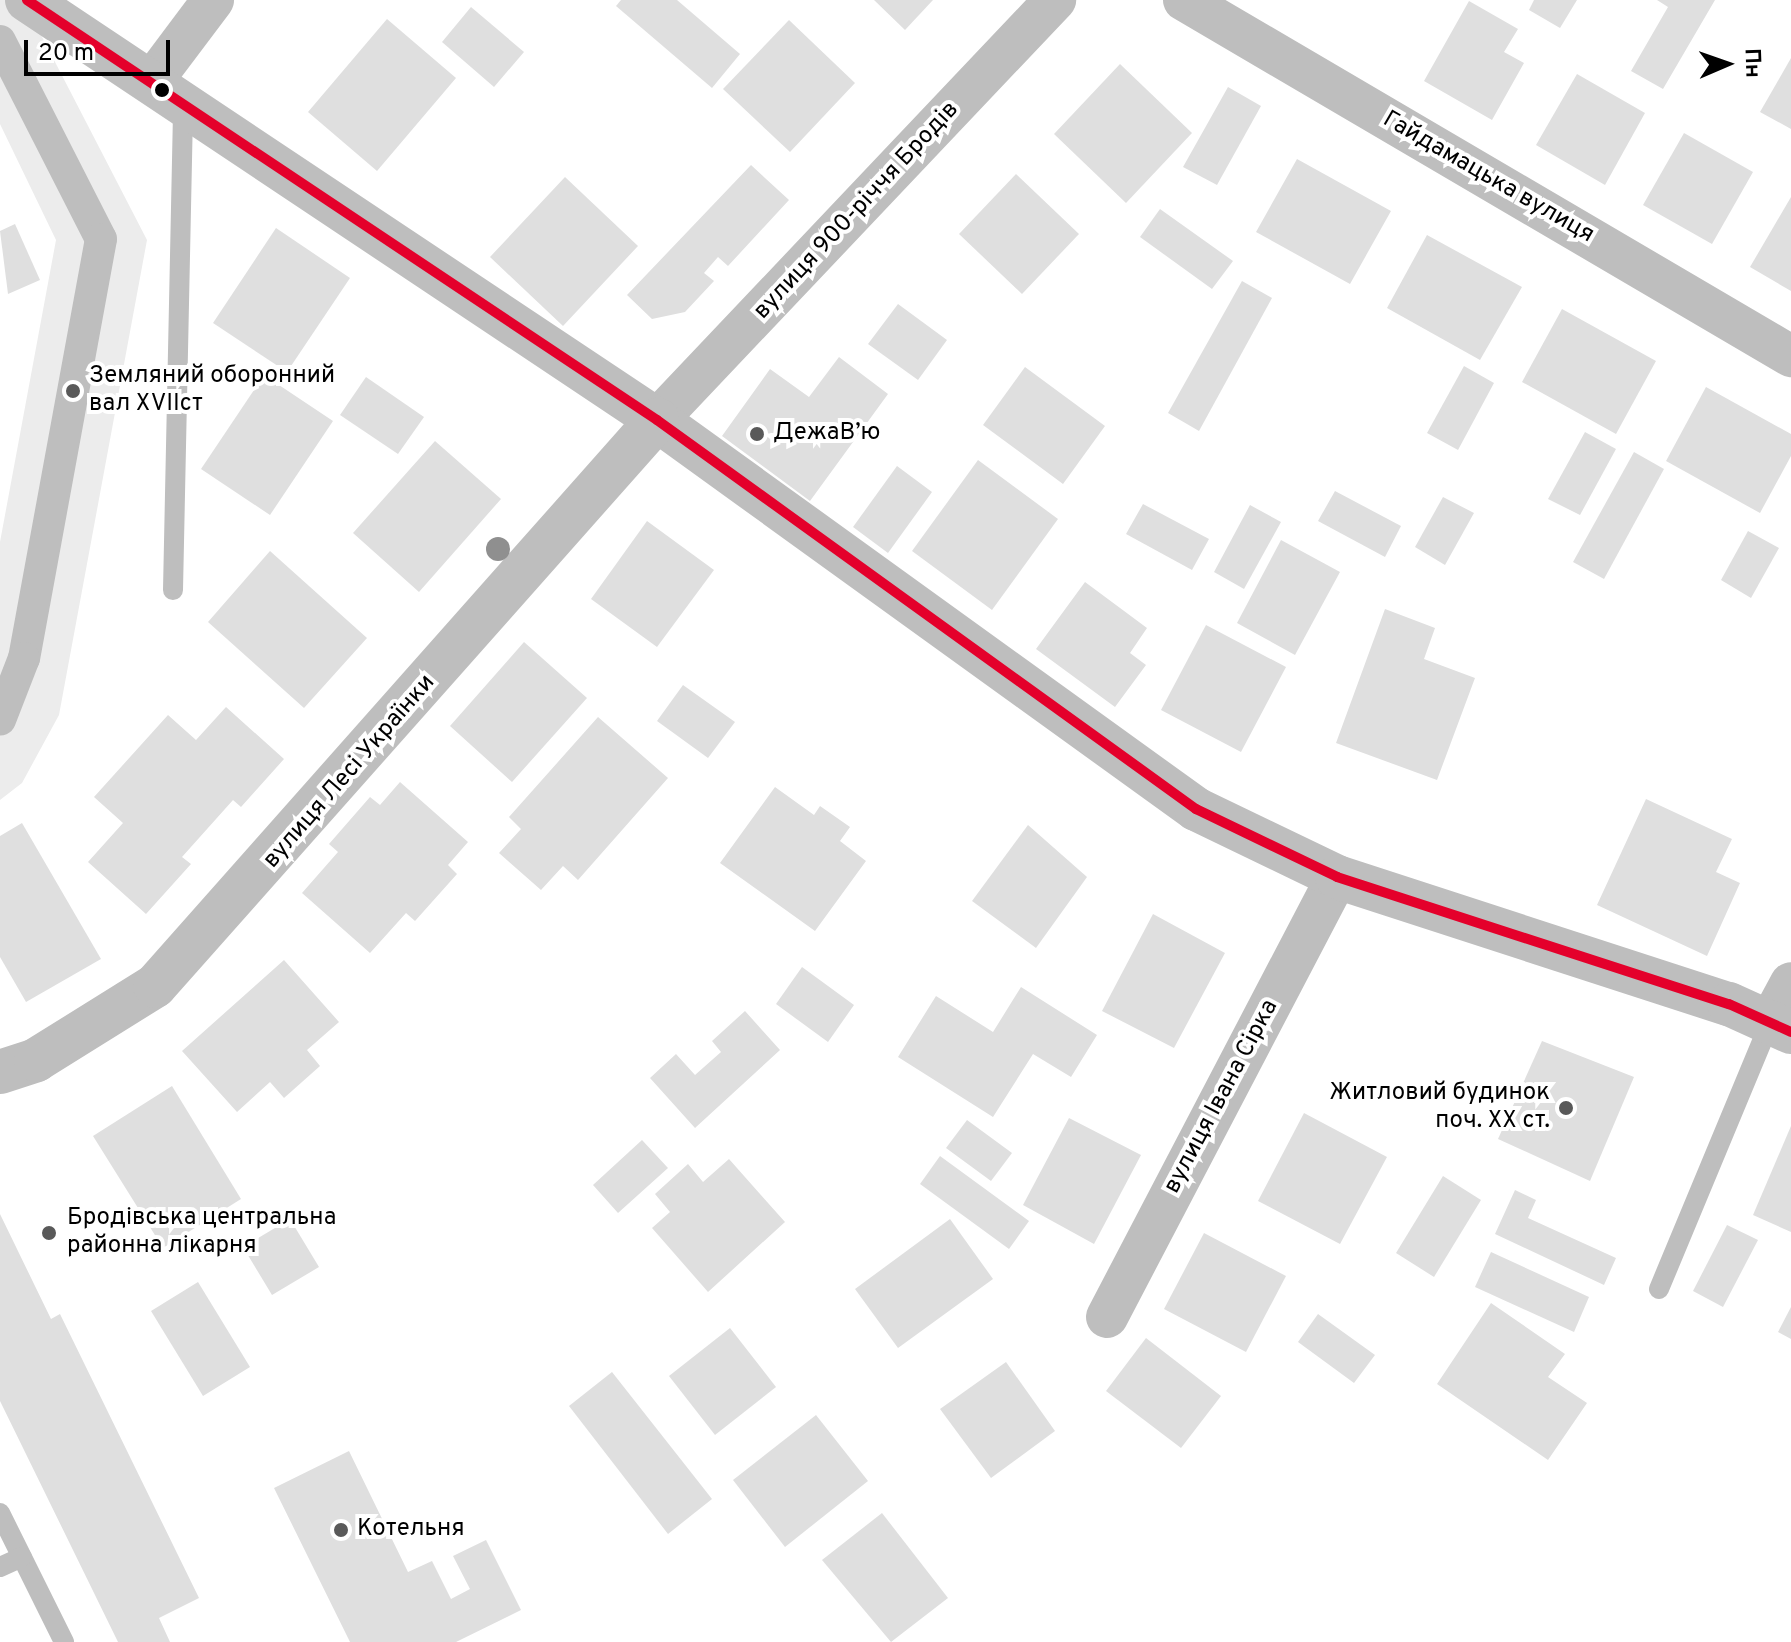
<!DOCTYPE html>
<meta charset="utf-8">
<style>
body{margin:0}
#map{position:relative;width:1791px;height:1642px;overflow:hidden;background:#fff;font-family:Overpass,sans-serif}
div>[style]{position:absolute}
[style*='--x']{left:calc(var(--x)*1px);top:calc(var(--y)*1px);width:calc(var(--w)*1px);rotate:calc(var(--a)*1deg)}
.green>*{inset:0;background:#ececec}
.building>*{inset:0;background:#dfdfdf}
.service>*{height:20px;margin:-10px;padding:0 10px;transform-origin:10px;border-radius:10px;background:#bebebe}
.pedestrian>*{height:32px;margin:-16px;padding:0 16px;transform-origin:16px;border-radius:16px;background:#bebebe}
.minor>*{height:42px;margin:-21px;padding:0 21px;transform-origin:21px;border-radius:21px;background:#bebebe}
.tertiary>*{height:44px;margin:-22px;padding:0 22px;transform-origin:22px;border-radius:22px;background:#bebebe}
.bus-1>*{height:10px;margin:-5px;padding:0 5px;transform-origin:5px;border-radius:5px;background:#e4002b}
.trees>*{width:24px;height:24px;margin:-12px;border-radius:50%;background:#8f8f8f}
.dots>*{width:22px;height:22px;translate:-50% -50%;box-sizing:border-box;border:4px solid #fff;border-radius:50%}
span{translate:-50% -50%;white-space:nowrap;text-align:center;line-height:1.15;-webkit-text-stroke:8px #fff;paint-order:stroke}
.street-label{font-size:24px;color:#000}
.poi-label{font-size:24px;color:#000}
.left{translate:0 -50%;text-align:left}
.right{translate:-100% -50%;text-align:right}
.north{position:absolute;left:1687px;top:24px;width:80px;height:80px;-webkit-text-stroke:6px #fff;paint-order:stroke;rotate:88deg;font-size:22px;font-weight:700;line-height:32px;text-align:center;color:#000}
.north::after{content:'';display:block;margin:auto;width:28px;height:36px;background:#000;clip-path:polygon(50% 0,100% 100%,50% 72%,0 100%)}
.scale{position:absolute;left:24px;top:40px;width:146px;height:36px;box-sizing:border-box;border:4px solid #000;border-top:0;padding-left:10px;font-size:24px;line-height:28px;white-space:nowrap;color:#000;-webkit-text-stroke:6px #fff;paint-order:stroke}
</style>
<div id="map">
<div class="green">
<i style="clip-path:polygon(0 0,23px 0,147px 240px,59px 715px,22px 783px,0 800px,0 542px,56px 240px,0 124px)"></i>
</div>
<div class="building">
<i style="clip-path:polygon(621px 0,677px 0,740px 54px,712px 88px,616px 6px)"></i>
<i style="clip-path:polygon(874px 0,933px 0,905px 30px)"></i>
<i style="clip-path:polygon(1534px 0,1577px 0,1560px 28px,1529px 10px)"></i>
<i style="clip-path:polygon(1657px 0,1715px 0,1663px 89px,1631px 71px,1668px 7px)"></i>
<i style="clip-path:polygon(1469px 1px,1518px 29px,1504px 52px,1524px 63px,1492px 120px,1424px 81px)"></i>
<i style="clip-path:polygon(471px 7px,524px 52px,494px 87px,442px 42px)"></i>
<i style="clip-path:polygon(387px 19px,456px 78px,377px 171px,308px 112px)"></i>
<i style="clip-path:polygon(789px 20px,855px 83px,790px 152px,723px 89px)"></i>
<i style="clip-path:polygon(1791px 58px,1791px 129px,1760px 112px)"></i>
<i style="clip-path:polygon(1120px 64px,1192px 133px,1126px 203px,1054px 134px)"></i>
<i style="clip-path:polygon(1577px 74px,1645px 113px,1605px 185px,1536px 145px)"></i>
<i style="clip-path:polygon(1228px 87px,1261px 106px,1217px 185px,1183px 167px)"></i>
<i style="clip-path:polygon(1684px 133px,1753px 172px,1712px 244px,1643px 205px)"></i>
<i style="clip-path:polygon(1297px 159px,1391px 211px,1350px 284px,1256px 232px)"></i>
<i style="clip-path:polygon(751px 165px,789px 200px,728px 266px,718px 257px,704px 273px,714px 281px,685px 312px,652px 319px,627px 295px)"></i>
<i style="clip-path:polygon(1016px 174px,1079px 234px,1022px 294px,959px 234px)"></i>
<i style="clip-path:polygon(565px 177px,638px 246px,563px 326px,490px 257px)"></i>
<i style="clip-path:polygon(1791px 197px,1791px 291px,1750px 267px)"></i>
<i style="clip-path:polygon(1160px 209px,1233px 261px,1212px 289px,1140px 237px)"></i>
<i style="clip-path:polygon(15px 224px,40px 280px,8px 294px,0 231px)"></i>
<i style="clip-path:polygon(276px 228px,350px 278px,287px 372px,213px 323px)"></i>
<i style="clip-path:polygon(1427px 235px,1522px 287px,1480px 360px,1387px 308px)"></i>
<i style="clip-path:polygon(1242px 281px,1272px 298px,1199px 431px,1168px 413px)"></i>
<i style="clip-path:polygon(898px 304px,947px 340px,918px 380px,868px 344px)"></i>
<i style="clip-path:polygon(1562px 309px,1656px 361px,1616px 434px,1522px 382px)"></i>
<i style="clip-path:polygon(839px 357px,888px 394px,810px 501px,722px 436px,770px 369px,809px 397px)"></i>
<i style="clip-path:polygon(1464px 366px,1494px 383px,1458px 450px,1427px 433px)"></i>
<i style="clip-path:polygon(1025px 367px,1105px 426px,1063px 484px,983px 425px)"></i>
<i style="clip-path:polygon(264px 375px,333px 421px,270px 515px,201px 469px)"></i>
<i style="clip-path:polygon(366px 377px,424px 417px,398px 454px,340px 415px)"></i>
<i style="clip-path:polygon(1706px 387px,1791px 434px,1791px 456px,1760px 513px,1666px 461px)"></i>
<i style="clip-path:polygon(1585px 432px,1616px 449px,1580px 515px,1548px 499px)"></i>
<i style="clip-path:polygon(435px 441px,501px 499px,419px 592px,353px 533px)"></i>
<i style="clip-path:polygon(1634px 452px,1664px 469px,1604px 579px,1573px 562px)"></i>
<i style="clip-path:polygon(978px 460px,1058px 519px,992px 610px,912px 551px)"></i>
<i style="clip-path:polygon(897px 466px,932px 492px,888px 553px,853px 527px)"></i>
<i style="clip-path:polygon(1335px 491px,1401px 526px,1385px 557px,1318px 521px)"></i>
<i style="clip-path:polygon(1443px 497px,1474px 513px,1445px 565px,1415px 547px)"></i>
<i style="clip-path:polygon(1143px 504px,1209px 539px,1192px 570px,1126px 534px)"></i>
<i style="clip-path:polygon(1250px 505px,1281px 522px,1244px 589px,1214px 572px)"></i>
<i style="clip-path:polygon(647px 521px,714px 570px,657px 647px,591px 599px)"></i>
<i style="clip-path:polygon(1748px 531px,1779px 548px,1751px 598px,1721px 580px)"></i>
<i style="clip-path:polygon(1281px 540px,1340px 572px,1295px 655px,1237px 623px)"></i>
<i style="clip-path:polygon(270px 551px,367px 638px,304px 708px,208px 622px)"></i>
<i style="clip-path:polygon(1085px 582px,1147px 628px,1130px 653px,1146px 665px,1115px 707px,1036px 649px)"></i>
<i style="clip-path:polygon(1385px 609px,1435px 628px,1424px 659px,1475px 678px,1437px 780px,1336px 743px)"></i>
<i style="clip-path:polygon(1206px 625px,1286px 667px,1241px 752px,1161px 710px)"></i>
<i style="clip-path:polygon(524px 642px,587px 698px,512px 782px,450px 726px)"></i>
<i style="clip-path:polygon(683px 685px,735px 722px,708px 758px,657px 721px)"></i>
<i style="clip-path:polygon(226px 707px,284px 759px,241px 807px,233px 800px,182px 857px,191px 864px,146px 914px,88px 862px,123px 823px,94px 797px,168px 715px,196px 740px)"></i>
<i style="clip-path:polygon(598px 717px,668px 778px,578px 880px,563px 866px,541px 890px,499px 853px,521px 829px,509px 817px)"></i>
<i style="clip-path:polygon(400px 782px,468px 842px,448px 865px,457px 874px,415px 921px,406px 913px,370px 953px,302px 893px,338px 852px,329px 844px,370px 797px,380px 805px)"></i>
<i style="clip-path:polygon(775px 787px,814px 815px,820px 806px,850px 827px,840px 841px,866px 861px,815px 931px,720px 863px)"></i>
<i style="clip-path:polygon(1646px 799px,1732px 839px,1716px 872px,1740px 883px,1707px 956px,1597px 905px)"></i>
<i style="clip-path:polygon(22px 823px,101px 959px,26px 1002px,0 957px,0 836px)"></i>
<i style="clip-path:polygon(1028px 825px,1087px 877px,1036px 948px,972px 901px)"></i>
<i style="clip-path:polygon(1153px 914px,1225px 953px,1174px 1048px,1102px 1011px)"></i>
<i style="clip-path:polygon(284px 960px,339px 1022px,307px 1050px,320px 1066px,284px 1098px,270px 1082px,237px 1112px,182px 1051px)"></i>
<i style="clip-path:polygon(802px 967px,854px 1005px,828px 1042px,776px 1004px)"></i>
<i style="clip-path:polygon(1021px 987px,1097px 1035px,1071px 1077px,1033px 1054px,993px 1117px,898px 1057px,936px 996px,993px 1032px)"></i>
<i style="clip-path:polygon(745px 1011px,780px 1050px,695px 1128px,650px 1078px,676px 1054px,695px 1075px,721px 1052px,712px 1041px)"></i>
<i style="clip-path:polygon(1542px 1041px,1634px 1077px,1590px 1181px,1498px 1139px)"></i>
<i style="clip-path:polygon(172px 1086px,241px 1199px,163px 1248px,93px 1136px)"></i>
<i style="clip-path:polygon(1304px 1113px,1387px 1157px,1340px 1244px,1258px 1201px)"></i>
<i style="clip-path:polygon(1069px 1118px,1141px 1155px,1094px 1244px,1023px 1205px)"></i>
<i style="clip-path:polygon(967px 1120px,1012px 1153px,991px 1181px,946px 1148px)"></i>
<i style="clip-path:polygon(1791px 1126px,1791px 1232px,1753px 1215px)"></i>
<i style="clip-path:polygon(642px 1140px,668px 1168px,618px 1213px,593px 1185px)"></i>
<i style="clip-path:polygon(940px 1156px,1029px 1221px,1009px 1249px,920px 1184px)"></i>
<i style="clip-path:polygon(729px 1159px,785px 1222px,708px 1292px,652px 1228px,670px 1212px,655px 1194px,688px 1164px,703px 1182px)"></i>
<i style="clip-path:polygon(1443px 1176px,1481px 1200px,1434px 1277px,1396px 1253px)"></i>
<i style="clip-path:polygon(1515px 1190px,1536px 1200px,1528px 1218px,1616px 1258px,1604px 1285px,1495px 1234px)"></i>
<i style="clip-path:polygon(0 1214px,51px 1319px,60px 1314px,199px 1598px,159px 1618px,170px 1642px,118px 1642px,0 1401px)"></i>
<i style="clip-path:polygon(290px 1219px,319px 1267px,272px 1295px,243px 1247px)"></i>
<i style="clip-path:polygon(950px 1219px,993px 1279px,898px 1348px,855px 1289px)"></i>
<i style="clip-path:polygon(1727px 1225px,1758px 1240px,1723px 1307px,1693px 1291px)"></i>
<i style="clip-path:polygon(1204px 1233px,1286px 1276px,1246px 1352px,1164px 1309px)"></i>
<i style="clip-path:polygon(1491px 1252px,1589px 1297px,1574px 1332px,1475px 1287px)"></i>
<i style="clip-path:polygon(198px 1282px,250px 1367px,203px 1396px,151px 1311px)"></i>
<i style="clip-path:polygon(1491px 1303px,1565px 1354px,1548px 1377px,1587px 1403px,1548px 1460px,1437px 1384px)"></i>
<i style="clip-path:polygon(1791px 1307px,1791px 1339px,1778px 1332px)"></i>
<i style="clip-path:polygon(1318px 1314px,1375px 1355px,1354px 1383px,1298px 1342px)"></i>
<i style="clip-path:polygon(730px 1328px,776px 1387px,715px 1435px,669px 1376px)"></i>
<i style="clip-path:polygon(1146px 1338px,1221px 1396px,1181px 1448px,1106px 1391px)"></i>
<i style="clip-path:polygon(1006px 1362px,1055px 1431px,991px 1478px,940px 1409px)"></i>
<i style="clip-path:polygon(612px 1372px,712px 1499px,668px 1534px,569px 1406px)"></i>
<i style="clip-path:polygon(816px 1415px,868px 1481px,785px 1547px,733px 1480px)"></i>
<i style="clip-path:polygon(349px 1451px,408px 1572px,432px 1561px,451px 1599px,470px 1589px,453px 1556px,486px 1540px,521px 1610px,456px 1642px,350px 1642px,274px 1488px)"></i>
<i style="clip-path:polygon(882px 1513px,948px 1598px,891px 1642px,822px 1560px)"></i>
</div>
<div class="service">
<i style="--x:173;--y:590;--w:488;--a:-88.8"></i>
<i style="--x:1659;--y:1289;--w:289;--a:-67.4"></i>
<i style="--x:0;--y:1513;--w:144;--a:63.6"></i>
<i style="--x:0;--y:1567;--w:24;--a:-24"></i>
</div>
<div class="pedestrian">
<i style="--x:0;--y:41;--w:222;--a:63"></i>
<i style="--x:101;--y:239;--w:426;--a:100.4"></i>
<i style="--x:24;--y:658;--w:66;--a:111.2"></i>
</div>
<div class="minor">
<i style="--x:1184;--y:0;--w:704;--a:30.39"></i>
<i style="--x:153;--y:80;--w:100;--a:-53.1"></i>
<i style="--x:657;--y:420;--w:579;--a:-46.54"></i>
<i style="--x:1770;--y:1022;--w:44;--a:-61.7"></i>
<i style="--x:1107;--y:1317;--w:496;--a:-62.4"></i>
</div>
<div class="tertiary">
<i style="--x:27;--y:0;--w:757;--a:33.69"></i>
<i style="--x:657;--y:420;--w:665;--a:35.82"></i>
<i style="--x:1196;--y:809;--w:157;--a:25.7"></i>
<i style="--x:1337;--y:877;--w:412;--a:18"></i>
<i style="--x:1729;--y:1004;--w:68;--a:24.3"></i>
<i style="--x:0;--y:1072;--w:38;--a:-18"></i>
<i style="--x:36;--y:1060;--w:140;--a:-31.9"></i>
<i style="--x:155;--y:986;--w:757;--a:-48.43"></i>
</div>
<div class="bus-1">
<i style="--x:27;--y:0;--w:757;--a:33.69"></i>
<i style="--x:657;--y:420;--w:665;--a:35.82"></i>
<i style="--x:1196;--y:809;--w:157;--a:25.7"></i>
<i style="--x:1337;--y:877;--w:412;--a:18"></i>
<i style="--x:1729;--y:1004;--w:68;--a:24.3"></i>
</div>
<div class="trees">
<i style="left:498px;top:549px"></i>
</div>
<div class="dots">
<i style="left:162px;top:90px;background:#000"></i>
<i style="left:73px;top:391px;background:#595959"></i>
<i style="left:757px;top:434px;background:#595959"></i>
<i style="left:1566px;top:1108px;background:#595959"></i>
<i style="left:49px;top:1233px;background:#595959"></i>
<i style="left:341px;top:1530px;background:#595959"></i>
</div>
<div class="street-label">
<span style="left:1488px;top:178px;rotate:30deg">Гайдамацька вулиця</span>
<span style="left:857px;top:211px;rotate:-47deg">вулиця 900-річчя Бродів</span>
<span style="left:350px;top:772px;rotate:-49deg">вулиця Лесі Українки</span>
<span style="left:1222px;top:1097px;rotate:-62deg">вулиця Івана Сірка</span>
</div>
<div class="poi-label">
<span class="left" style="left:89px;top:391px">Земляний оборонний<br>вал XVIIст</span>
<span class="left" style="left:773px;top:434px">ДежаВ’ю</span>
<span class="right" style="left:1550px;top:1108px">Житловий будинок<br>поч. XX ст.</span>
<span class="left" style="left:67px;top:1233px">Бродівська центральна<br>районна лікарня</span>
<span class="left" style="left:357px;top:1530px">Котельня</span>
</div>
<div class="north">Пн</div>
<div class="scale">20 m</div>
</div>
